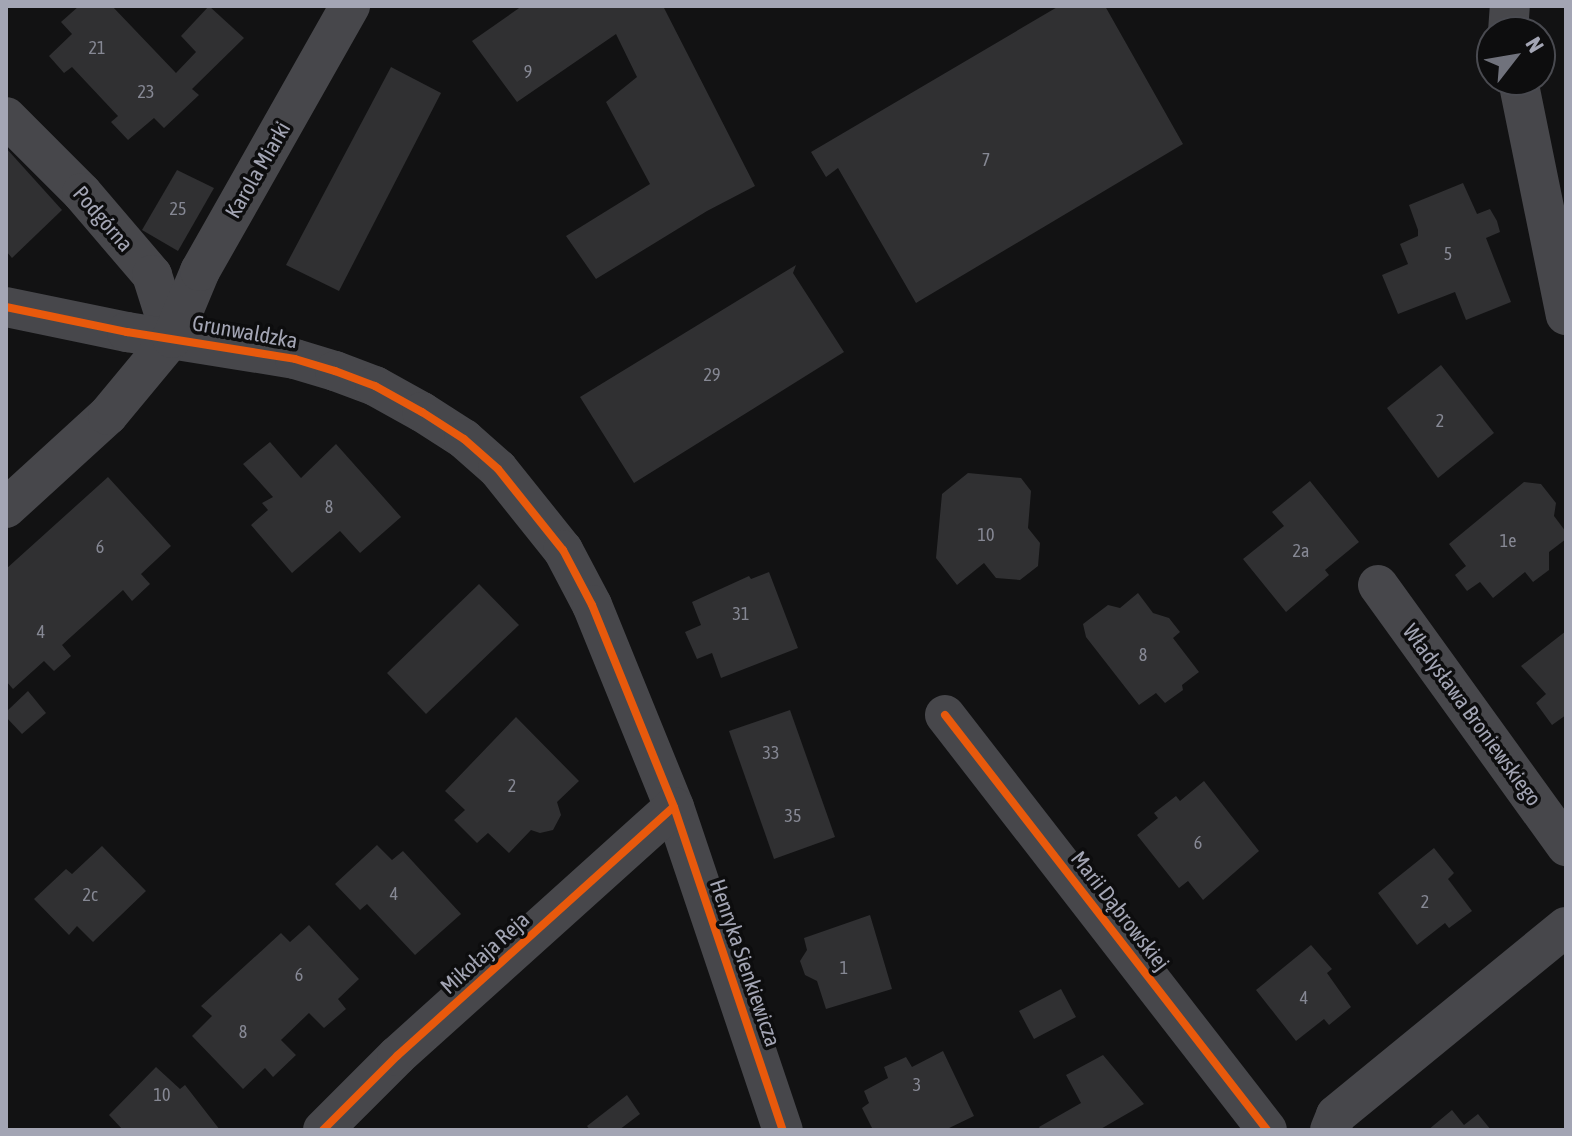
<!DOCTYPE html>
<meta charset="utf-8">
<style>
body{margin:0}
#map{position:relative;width:1572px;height:1136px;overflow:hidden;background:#121213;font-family:"Asap Condensed",sans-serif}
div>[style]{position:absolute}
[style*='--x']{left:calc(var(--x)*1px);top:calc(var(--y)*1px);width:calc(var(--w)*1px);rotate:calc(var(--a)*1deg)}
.building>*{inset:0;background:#303032}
.minor>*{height:40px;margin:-20px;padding:0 20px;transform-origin:20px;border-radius:20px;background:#47474b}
.cycleway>*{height:8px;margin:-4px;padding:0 4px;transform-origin:4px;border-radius:4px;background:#e8590c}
span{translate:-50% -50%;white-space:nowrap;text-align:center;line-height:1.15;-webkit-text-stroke:7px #0d0d0e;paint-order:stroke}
.number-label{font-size:18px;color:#868894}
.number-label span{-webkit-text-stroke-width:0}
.street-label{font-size:22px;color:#a3a5b4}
.frame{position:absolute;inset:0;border:8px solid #a3a5b4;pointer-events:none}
.north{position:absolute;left:1476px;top:16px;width:80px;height:80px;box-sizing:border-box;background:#0d0d0e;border:2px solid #494a50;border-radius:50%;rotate:59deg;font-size:22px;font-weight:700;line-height:32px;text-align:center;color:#a3a5b4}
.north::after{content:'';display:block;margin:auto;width:28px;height:36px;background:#70727c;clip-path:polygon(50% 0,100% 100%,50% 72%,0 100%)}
</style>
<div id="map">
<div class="building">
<i style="clip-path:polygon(79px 6px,112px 6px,176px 73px,196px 52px,181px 36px,209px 6px,244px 38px,192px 89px,199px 95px,164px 128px,154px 118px,128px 140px,111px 122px,118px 116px,72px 67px,64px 73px,49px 56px,72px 34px,61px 22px)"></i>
<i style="clip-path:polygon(522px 6px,663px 6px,755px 186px,707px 211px,596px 279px,566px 236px,650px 184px,606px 102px,637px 77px,616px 34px,517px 102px,472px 41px)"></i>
<i style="clip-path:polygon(1059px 6px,1105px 6px,1183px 144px,916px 303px,838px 168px,826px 177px,811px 152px)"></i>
<i style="clip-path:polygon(391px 67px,441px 93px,339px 291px,286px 265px)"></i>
<i style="clip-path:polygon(6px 148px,62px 210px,12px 258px,6px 251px)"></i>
<i style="clip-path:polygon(177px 170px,214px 188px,178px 251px,142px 230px)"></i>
<i style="clip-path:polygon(1463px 183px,1477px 214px,1490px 209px,1497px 221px,1500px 232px,1486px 238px,1511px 302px,1466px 320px,1455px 292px,1398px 314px,1382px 275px,1408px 264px,1400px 244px,1418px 236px,1418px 230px,1409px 205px)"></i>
<i style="clip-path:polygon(796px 265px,793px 273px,844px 352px,634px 483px,580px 397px)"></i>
<i style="clip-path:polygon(1441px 365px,1494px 433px,1438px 478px,1387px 408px)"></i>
<i style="clip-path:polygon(270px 442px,301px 478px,336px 444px,401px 517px,360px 553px,340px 531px,292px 573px,251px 525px,268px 510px,262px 503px,273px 497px,243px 464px)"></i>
<i style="clip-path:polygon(968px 473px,1021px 478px,1031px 491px,1028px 528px,1040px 543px,1038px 566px,1020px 580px,996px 578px,984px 563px,957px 585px,936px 558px,942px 494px)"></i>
<i style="clip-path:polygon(108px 477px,171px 546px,141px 574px,150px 584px,132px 601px,123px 590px,62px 645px,71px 656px,54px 671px,44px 661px,13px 689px,6px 681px,6px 569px)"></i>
<i style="clip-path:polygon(1310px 481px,1359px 542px,1325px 570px,1329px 575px,1286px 612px,1243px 559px,1284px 526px,1272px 512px)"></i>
<i style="clip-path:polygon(1524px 482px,1541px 484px,1556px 503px,1554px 516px,1566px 532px,1566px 539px,1549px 552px,1549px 570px,1533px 582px,1525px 572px,1493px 598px,1480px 582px,1467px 591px,1455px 575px,1466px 566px,1449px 544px)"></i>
<i style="clip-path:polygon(769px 572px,798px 648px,721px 678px,712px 653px,697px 659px,685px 632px,701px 625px,692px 602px,749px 576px,751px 579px)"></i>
<i style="clip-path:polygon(479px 584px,519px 625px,426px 714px,387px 673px)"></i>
<i style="clip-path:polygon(1138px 593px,1153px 613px,1169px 618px,1180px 632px,1173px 638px,1199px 672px,1182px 685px,1183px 690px,1165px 703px,1156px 693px,1139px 705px,1086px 637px,1083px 624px,1108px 605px,1120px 608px)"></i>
<i style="clip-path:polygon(1566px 631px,1566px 715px,1552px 725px,1536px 703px,1546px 694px,1521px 666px)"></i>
<i style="clip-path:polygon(28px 691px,46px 713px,22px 734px,6px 717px,6px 712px)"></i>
<i style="clip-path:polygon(790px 710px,835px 837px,774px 859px,729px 731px)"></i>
<i style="clip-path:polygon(516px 717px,579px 781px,557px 802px,561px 815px,553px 830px,540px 833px,531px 830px,509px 853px,488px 833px,477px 843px,454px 820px,465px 810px,445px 791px)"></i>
<i style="clip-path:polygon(1204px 781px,1259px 851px,1203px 900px,1188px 881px,1179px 888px,1137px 835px,1158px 818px,1154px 813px,1176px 796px,1180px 801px)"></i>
<i style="clip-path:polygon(377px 845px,392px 860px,403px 851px,461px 914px,415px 955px,367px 904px,360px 910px,335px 884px)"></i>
<i style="clip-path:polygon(102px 846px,146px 891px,93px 942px,77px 926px,69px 935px,34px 899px,66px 869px,72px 874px)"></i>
<i style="clip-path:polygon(1434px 848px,1454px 873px,1448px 879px,1472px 911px,1449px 928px,1445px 923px,1417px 945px,1378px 893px)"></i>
<i style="clip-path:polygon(870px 915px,892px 989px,826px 1009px,817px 981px,805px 975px,800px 961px,807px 950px,804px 938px)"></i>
<i style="clip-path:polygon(309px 925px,359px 979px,338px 999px,346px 1009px,324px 1028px,309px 1013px,281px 1040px,296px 1055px,273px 1077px,265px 1068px,243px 1089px,192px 1036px,212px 1016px,201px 1006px,281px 933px,290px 942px)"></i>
<i style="clip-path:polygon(1311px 945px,1332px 969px,1327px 973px,1351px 1007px,1329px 1025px,1324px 1019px,1296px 1041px,1256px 990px)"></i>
<i style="clip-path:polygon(1061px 989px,1076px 1017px,1034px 1039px,1019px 1011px)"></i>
<i style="clip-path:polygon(943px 1051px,974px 1116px,945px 1130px,873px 1130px,862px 1108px,869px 1103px,864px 1091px,888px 1078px,884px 1067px,906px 1057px,912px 1067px)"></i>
<i style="clip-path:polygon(1103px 1055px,1144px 1104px,1099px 1130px,1041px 1130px,1039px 1127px,1081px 1103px,1066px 1075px)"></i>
<i style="clip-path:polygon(156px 1067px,180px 1089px,185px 1085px,220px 1130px,123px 1130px,109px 1115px)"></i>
<i style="clip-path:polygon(627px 1095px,640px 1114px,619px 1130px,590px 1130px,587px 1126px)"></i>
<i style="clip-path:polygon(1452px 1110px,1464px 1125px,1478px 1114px,1491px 1130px,1428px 1130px)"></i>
</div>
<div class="minor">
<i style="--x:1508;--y:32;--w:26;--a:-86"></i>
<i style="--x:1518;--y:80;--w:240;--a:78.5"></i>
<i style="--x:6;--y:117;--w:107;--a:45"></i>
<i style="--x:82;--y:193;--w:108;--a:49.5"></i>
<i style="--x:152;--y:275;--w:66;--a:72.4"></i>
<i style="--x:6;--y:307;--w:124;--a:11.7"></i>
<i style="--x:127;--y:332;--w:170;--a:9.1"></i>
<i style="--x:295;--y:359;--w:42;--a:16.7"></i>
<i style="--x:335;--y:371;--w:43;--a:20.6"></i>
<i style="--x:375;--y:386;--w:54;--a:29"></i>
<i style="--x:422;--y:412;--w:50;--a:32.7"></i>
<i style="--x:464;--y:439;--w:45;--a:41.4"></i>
<i style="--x:498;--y:469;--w:104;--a:51.3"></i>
<i style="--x:563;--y:550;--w:62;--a:62.2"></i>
<i style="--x:592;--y:605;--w:218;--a:67.9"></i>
<i style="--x:674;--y:807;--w:341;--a:71.4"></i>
<i style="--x:6;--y:508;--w:138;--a:-42.4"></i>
<i style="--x:108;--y:415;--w:100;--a:-50.3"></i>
<i style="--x:172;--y:338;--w:73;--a:-67.3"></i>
<i style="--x:200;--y:271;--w:305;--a:-60.5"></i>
<i style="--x:1378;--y:585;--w:322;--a:54.2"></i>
<i style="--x:945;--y:715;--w:525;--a:52.19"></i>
<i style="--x:323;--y:1130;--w:105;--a:-45"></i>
<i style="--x:397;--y:1056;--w:372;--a:-42"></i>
<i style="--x:1330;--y:1130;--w:16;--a:-68"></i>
<i style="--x:1336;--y:1115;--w:297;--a:-39.3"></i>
</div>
<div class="cycleway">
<i style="--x:6;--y:307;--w:124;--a:11.7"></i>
<i style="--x:127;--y:332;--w:170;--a:9.1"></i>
<i style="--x:295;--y:359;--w:42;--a:16.7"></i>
<i style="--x:335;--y:371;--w:43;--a:20.6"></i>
<i style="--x:375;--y:386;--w:54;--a:29"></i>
<i style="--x:422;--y:412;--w:50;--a:32.7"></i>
<i style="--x:464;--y:439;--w:45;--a:41.4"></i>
<i style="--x:498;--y:469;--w:104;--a:51.3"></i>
<i style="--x:563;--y:550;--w:62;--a:62.2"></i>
<i style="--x:592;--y:605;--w:218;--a:67.9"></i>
<i style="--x:674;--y:807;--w:341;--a:71.4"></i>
<i style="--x:945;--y:715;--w:525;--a:52.19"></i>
<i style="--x:323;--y:1130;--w:105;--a:-45"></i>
<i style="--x:397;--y:1056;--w:372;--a:-42"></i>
</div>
<div class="number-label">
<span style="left:97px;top:48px">21</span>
<span style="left:528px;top:72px">9</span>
<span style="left:146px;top:92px">23</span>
<span style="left:986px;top:160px">7</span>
<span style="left:178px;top:209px">25</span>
<span style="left:1448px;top:254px">5</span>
<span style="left:712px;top:375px">29</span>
<span style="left:1440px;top:421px">2</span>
<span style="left:329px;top:507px">8</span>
<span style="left:986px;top:535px">10</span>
<span style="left:1508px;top:541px">1e</span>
<span style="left:100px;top:547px">6</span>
<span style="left:1301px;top:551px">2a</span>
<span style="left:741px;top:614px">31</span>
<span style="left:41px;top:632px">4</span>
<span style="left:1143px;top:655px">8</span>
<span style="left:771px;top:753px">33</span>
<span style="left:512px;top:786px">2</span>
<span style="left:793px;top:816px">35</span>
<span style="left:1198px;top:843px">6</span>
<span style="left:394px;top:894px">4</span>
<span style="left:90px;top:895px">2c</span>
<span style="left:1425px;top:902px">2</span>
<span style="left:844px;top:968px">1</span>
<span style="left:299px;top:975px">6</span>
<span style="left:1304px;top:998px">4</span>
<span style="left:243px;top:1032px">8</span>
<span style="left:917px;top:1085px">3</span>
<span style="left:162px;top:1095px">10</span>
</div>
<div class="street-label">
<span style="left:258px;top:170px;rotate:-60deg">Karola Miarki</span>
<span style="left:103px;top:219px;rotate:49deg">Podgórna</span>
<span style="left:245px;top:332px;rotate:10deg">Grunwaldzka</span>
<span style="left:1472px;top:715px;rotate:54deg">Władysława Broniewskiego</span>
<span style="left:1120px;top:911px;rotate:52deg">Marii Dąbrowskiej</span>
<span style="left:485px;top:953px;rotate:-42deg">Mikołaja Reja</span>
<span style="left:745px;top:963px;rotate:71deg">Henryka Sienkiewicza</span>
</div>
<div class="frame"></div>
<div class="north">N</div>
</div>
